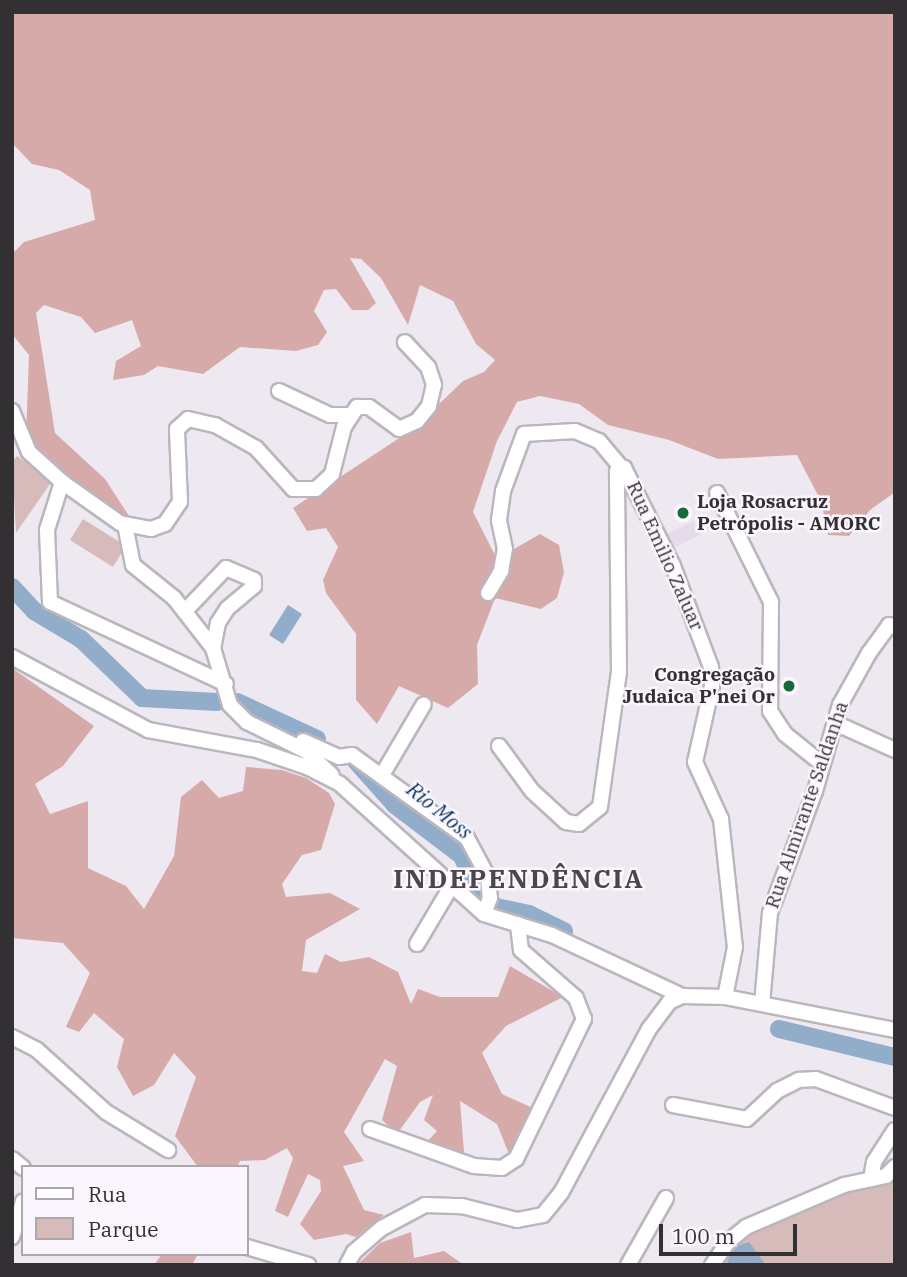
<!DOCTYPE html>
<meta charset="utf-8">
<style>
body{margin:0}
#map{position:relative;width:907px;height:1277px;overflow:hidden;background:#eee8f1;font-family:"IBM Plex Serif",serif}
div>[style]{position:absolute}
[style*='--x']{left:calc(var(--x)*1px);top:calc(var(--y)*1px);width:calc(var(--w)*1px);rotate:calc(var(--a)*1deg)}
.built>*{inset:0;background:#e5dbea}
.green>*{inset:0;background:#d7baba}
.forest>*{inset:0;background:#d7aaaa}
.water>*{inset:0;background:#91adca}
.river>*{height:18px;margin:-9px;padding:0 9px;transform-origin:9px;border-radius:9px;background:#91adca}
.roads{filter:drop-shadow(2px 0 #bbb6be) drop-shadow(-2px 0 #bbb6be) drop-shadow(0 2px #bbb6be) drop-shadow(0 -2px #bbb6be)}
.minor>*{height:14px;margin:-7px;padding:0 7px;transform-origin:7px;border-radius:7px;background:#fff}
.dots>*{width:19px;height:19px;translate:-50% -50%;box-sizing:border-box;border:4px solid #fbf6fe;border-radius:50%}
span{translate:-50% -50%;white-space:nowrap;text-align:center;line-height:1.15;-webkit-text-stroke:5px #fbf6fe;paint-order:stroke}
.poi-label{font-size:19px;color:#323033;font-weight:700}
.left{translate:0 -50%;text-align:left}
.right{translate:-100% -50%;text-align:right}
.street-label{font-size:19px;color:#323033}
.water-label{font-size:21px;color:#09365c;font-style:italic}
.district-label{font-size:26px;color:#4a464c;font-weight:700;letter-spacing:2px}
.frame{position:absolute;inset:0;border:14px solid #323033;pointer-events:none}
.legend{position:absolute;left:21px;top:1165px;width:228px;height:91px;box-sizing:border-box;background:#fbf6fe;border:2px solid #aba7ad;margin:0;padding:9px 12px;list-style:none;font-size:21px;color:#323033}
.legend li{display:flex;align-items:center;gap:14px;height:35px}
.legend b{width:35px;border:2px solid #aba7ad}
.scale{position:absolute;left:659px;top:1224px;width:138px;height:32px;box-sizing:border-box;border:4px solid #323033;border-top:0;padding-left:9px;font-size:21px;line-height:24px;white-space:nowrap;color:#323033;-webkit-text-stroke:5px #fbf6fe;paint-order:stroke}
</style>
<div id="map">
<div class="built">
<i style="clip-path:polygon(693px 521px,700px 535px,671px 549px,665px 535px)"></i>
</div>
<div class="green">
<i style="clip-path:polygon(17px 456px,52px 481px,16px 533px,12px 462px)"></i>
<i style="clip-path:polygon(83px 519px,126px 546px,113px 567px,70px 540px)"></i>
<i style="clip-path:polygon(895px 1176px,895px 1265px,718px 1265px,743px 1233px,843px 1191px)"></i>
</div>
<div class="forest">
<i style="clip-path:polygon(12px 12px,895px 12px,895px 492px,870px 510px,849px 536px,828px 535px,821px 501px,797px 455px,718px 459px,669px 440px,608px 425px,579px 404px,540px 396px,517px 402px,497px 441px,473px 512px,497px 559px,540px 534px,559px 545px,564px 572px,557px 598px,541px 609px,495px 598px,477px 645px,478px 684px,448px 708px,399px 686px,377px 724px,356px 700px,356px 634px,326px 593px,323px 580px,338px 547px,326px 528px,307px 531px,293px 508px,413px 429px,463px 381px,484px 372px,495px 360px,476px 344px,453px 301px,420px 285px,408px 325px,381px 278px,361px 259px,350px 258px,376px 303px,368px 310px,352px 310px,336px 289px,324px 290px,314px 311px,327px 332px,318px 345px,296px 351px,240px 347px,203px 374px,158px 366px,144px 375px,113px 380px,116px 361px,141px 346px,132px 320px,95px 333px,81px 317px,44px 305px,36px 313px,55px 433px,105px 479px,131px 519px,91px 507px,50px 474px,26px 438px,29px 355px,12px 334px,12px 254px,24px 242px,95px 220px,90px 190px,59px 170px,32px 164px,12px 143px)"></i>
<i style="clip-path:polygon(12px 668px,94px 726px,63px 766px,35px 784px,50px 814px,88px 801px,88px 868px,126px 886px,144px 909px,174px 856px,181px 797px,202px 780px,219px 798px,243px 791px,246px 767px,282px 770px,306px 778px,329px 793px,335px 804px,321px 850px,302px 855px,282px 884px,286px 897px,330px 893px,360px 909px,306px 940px,302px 971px,317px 973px,325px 954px,341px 962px,369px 957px,398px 972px,411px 1004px,418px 989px,440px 997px,498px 997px,510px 966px,563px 997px,506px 1026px,482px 1053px,502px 1094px,535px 1109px,518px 1148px,509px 1154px,497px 1124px,460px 1101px,464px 1152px,445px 1151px,427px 1142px,437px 1131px,424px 1120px,433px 1095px,420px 1102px,397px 1134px,382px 1120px,397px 1066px,385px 1059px,344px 1132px,364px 1161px,343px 1166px,364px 1210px,384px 1215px,356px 1237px,346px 1234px,314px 1240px,300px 1224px,321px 1191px,320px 1180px,308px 1174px,288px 1217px,275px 1211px,293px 1158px,287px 1148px,265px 1160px,240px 1161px,237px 1167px,198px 1167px,175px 1136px,196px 1077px,174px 1053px,154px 1085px,133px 1096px,117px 1067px,124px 1039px,94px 1013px,79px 1032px,66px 1027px,90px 973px,63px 943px,12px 938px)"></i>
<i style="clip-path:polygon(411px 1232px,414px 1258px,444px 1251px,464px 1265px,357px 1265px,380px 1243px)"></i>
<i style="clip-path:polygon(162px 1254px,198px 1254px,192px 1265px,154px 1265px)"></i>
</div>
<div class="water">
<i style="clip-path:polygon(288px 605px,302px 614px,283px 644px,269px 635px)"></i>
<i style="clip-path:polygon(749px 1242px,766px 1265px,727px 1265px,731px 1248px)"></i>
</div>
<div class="river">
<i style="--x:12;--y:587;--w:33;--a:47"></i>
<i style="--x:34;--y:611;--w:55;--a:30.8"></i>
<i style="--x:81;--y:639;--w:85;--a:44"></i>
<i style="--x:142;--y:698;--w:75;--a:3.1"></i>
<i style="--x:237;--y:702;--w:88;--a:24.8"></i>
<i style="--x:355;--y:760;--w:60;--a:48.4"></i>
<i style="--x:395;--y:805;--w:84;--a:37.3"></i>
<i style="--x:462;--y:856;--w:39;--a:67"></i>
<i style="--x:477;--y:892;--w:24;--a:38"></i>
<i style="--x:496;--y:907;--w:34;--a:12"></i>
<i style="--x:529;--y:914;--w:39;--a:26"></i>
<i style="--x:779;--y:1029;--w:119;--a:13.6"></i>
</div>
<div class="roads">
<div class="minor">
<i style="--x:279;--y:391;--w:56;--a:25.2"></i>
<i style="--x:330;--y:415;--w:19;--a:0"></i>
<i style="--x:12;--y:411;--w:44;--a:67.5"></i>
<i style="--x:29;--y:452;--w:45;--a:42.3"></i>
<i style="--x:62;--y:482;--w:50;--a:107.4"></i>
<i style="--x:47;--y:530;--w:72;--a:87.6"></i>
<i style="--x:50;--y:602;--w:194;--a:25"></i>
<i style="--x:62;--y:482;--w:71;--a:35.3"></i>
<i style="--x:120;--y:523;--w:32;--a:11"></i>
<i style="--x:151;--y:529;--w:15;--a:-20"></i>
<i style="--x:165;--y:524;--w:27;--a:-56"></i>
<i style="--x:180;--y:502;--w:73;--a:-92.4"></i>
<i style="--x:177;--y:429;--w:15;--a:-42"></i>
<i style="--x:188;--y:419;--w:28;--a:13"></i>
<i style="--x:215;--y:425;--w:47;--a:29.3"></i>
<i style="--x:256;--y:448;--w:55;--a:47.9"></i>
<i style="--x:293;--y:489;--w:23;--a:0"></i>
<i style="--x:316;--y:489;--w:22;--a:-43"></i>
<i style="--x:332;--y:474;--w:49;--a:-75.7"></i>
<i style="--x:344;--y:427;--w:24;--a:-57"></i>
<i style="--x:357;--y:407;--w:12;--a:0"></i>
<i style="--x:369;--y:407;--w:37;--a:36"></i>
<i style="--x:399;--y:429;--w:20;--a:-24"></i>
<i style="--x:417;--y:421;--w:19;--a:-51"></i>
<i style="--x:429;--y:406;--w:22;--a:-77"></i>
<i style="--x:434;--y:385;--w:19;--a:-108"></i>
<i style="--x:428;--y:367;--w:34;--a:-133"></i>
<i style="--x:717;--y:493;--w:122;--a:63.6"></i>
<i style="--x:771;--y:602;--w:109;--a:90.5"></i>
<i style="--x:770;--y:711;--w:27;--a:57"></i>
<i style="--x:785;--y:734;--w:46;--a:38.9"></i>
<i style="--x:125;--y:525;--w:41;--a:78.7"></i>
<i style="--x:133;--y:565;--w:53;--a:38.8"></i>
<i style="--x:174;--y:598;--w:63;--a:52"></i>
<i style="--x:488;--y:593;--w:26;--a:-59"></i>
<i style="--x:501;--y:571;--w:22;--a:-80"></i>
<i style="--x:505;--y:549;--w:30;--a:-102"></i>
<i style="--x:499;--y:520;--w:29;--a:-82"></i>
<i style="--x:503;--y:491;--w:61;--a:-69.8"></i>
<i style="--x:524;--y:434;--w:51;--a:-3.4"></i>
<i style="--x:575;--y:431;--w:26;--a:23"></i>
<i style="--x:599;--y:441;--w:34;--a:50"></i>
<i style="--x:186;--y:610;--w:58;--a:-46.4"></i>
<i style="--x:226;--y:568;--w:30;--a:23"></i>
<i style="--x:254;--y:580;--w:6;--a:90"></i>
<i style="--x:254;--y:586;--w:35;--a:140"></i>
<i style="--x:227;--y:609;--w:17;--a:123"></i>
<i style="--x:218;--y:623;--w:25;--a:101"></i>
<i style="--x:213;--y:648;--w:59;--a:73.4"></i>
<i style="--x:230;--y:705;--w:24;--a:45"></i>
<i style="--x:247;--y:722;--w:66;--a:26.2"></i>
<i style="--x:306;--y:751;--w:35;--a:43"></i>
<i style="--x:12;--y:657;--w:154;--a:28.2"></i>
<i style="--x:148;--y:730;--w:111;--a:10.4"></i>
<i style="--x:257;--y:750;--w:53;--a:18.8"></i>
<i style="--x:307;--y:767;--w:37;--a:27"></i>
<i style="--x:340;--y:784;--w:194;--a:42.1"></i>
<i style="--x:484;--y:914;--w:71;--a:17.2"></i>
<i style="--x:552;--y:935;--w:144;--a:25.1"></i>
<i style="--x:835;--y:723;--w:66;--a:24.2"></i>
<i style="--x:303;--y:741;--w:39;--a:24"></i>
<i style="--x:339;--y:757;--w:13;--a:-9"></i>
<i style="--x:352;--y:755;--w:142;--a:35.8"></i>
<i style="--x:467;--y:838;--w:44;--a:61.7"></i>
<i style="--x:488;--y:877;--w:21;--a:85"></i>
<i style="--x:490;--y:898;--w:17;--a:111"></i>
<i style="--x:499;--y:746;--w:56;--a:53.7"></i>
<i style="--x:532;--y:791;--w:46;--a:42.4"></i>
<i style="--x:566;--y:822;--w:13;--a:9"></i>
<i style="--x:579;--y:824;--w:27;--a:-39"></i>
<i style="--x:600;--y:807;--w:136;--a:-82"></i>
<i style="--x:619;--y:672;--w:201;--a:-90.6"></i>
<i style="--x:617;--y:471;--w:8;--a:-23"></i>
<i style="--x:624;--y:468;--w:110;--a:63.4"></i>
<i style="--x:673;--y:566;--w:108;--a:69.4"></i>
<i style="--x:711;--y:667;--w:19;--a:87"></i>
<i style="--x:712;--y:686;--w:78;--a:102.6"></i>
<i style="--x:695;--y:762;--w:63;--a:65.5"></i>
<i style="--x:721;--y:819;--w:129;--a:83.8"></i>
<i style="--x:735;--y:947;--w:51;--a:101.3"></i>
<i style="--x:382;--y:775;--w:82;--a:-59.4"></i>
<i style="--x:417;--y:944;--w:69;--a:-59.3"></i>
<i style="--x:762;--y:1004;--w:91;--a:-85"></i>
<i style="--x:770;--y:913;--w:130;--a:-69.8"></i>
<i style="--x:815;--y:791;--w:90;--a:-73.8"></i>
<i style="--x:840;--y:705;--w:60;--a:-60.9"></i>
<i style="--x:869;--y:653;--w:34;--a:-54"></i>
<i style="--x:889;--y:625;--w:6;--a:18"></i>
<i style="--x:12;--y:1037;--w:28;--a:27"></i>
<i style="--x:37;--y:1050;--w:93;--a:41.9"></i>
<i style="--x:106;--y:1112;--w:73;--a:31.5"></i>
<i style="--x:673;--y:1105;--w:75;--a:10.7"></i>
<i style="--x:747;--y:1119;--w:41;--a:-43"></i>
<i style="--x:777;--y:1091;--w:25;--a:-27"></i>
<i style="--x:799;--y:1080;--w:17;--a:-3"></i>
<i style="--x:816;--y:1079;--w:84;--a:20.2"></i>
<i style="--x:370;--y:1129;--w:110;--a:19.6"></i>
<i style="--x:474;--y:1166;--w:28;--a:4"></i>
<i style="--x:502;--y:1168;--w:17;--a:-33"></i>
<i style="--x:516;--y:1159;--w:156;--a:-64.1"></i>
<i style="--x:584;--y:1019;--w:22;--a:-111"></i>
<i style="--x:576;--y:998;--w:73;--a:-138.9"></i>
<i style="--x:521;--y:950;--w:26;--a:-97"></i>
<i style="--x:12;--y:1159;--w:14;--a:39"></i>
<i style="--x:871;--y:1179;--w:17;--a:-80"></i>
<i style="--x:874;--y:1162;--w:38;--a:-57"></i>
<i style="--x:12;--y:1237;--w:37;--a:-73"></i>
<i style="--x:247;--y:1247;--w:64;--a:16.4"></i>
<i style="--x:347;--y:1265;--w:15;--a:-62"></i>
<i style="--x:354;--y:1252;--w:37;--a:-41"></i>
<i style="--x:382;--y:1228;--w:49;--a:-28.1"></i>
<i style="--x:425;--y:1205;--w:37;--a:2"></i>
<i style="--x:462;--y:1206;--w:57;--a:14.3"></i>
<i style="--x:517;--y:1220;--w:26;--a:-11"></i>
<i style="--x:543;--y:1215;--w:28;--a:-51"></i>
<i style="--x:561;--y:1193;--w:186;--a:-61.8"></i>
<i style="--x:649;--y:1029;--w:34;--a:-53"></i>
<i style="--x:669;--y:1002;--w:14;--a:-25"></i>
<i style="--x:682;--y:996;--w:43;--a:1.3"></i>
<i style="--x:725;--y:997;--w:173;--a:11"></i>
<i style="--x:628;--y:1265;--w:77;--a:-60.4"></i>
<i style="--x:712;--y:1265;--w:29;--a:-55"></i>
<i style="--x:729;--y:1241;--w:22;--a:-39"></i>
<i style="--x:746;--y:1227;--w:107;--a:-23.2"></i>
<i style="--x:844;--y:1185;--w:43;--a:-12.1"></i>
<i style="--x:886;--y:1176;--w:13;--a:-45"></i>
</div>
</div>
<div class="dots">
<i style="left:683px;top:513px;background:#186939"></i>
<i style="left:789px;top:686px;background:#186939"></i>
</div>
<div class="poi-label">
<span class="left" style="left:697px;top:513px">Loja Rosacruz<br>Petrópolis - AMORC</span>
<span class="right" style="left:775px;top:686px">Congregação<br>Judaica P'nei Or</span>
</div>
<div class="street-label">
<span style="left:665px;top:556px;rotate:66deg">Rua Emilio Zaluar</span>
<span style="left:807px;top:805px;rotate:-71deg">Rua Almirante Saldanha</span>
</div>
<div class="water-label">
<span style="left:440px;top:810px;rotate:39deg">Rio Moss</span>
</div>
<div class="district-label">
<span style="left:519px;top:879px">INDEPENDÊNCIA</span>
</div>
<div class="frame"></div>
<ul class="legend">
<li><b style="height:9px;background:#fff"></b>Rua</li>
<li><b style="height:19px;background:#d7baba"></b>Parque</li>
</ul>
<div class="scale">100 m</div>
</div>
